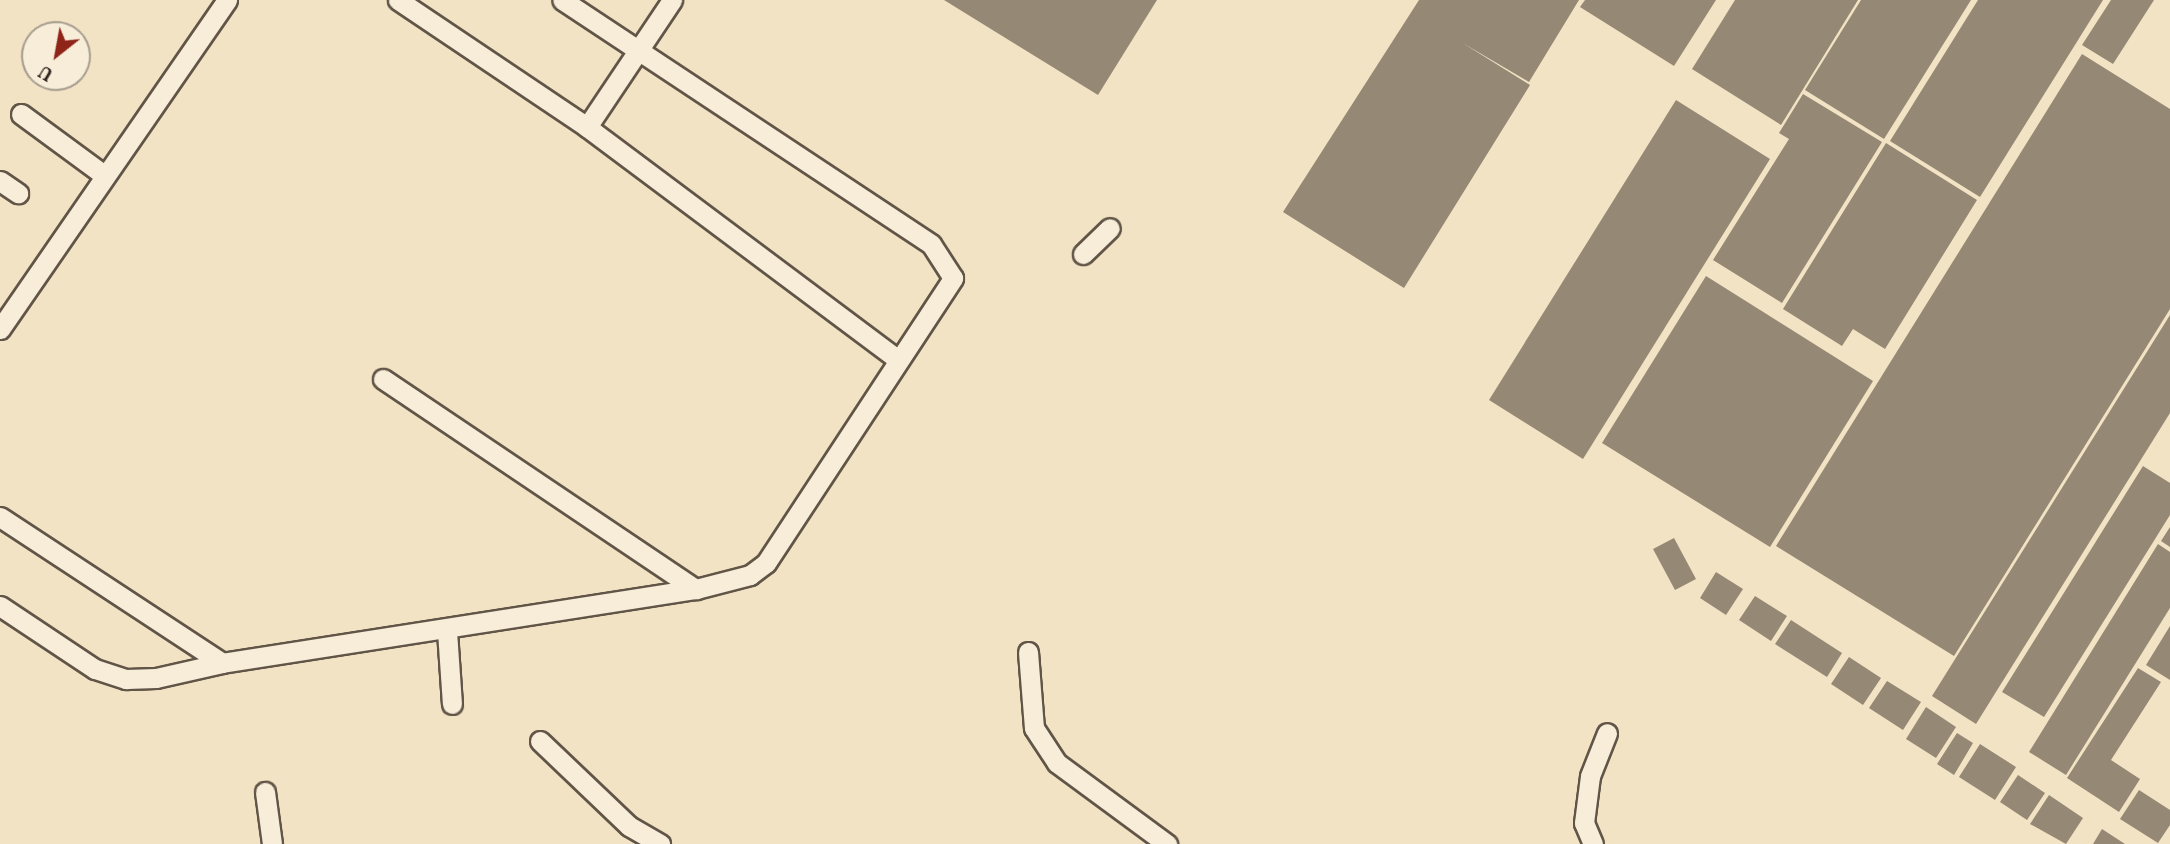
<!DOCTYPE html>
<style>
body{margin:0}
#map{position:relative;width:2170px;height:844px;overflow:hidden;background:#f3e3c5;font-family:Vollkorn,serif}
div>[style]{position:absolute}
[style*='--x']{left:calc(var(--x)*1px);top:calc(var(--y)*1px);width:calc(var(--w)*1px);rotate:calc(var(--a)*1deg)}
.building>*{inset:0;background:#958874}
.roads{filter:drop-shadow(2px 0 #615547) drop-shadow(-2px 0 #615547) drop-shadow(0 2px #615547) drop-shadow(0 -2px #615547)}
.lane>*{height:19px;margin:-9.5px;padding:0 9.5px;transform-origin:9.5px;border-radius:9.5px;background:#f7edd9}
span{translate:-50% -50%;white-space:nowrap;text-align:center;line-height:1.15;-webkit-text-stroke:5px #f7edd9;paint-order:stroke}
.north{position:absolute;left:21px;top:21px;width:70px;height:70px;box-sizing:border-box;background:#f7edd9;border:2px solid #a79d8e;border-radius:50%;rotate:211deg;font-size:19px;font-weight:700;line-height:28px;text-align:center;color:#30261d}
.north::after{content:'';display:block;margin:auto;width:24px;height:32px;background:#8f2418;clip-path:polygon(50% 0,100% 100%,50% 72%,0 100%)}
</style>
<div id="map">
<div class="building">
<i style="clip-path:polygon(944px 0,1157px 0,1098px 95px)"></i>
<i style="clip-path:polygon(1419px 0,1579px 0,1529px 82px,1461px 42px,1530px 85px,1404px 288px,1283px 212px)"></i>
<i style="clip-path:polygon(1585px 0,1716px 0,1674px 66px,1580px 7px)"></i>
<i style="clip-path:polygon(1735px 0,1858px 0,1781px 125px,1692px 69px)"></i>
<i style="clip-path:polygon(1861px 0,1971px 0,1884px 139px,1805px 90px)"></i>
<i style="clip-path:polygon(1978px 0,2103px 0,1980px 197px,1890px 141px)"></i>
<i style="clip-path:polygon(2111px 0,2154px 0,2113px 64px,2082px 45px)"></i>
<i style="clip-path:polygon(2082px 54px,2170px 109px,2170px 309px,1954px 656px,1776px 546px)"></i>
<i style="clip-path:polygon(1803px 94px,1882px 142px,1782px 303px,1713px 260px,1789px 139px,1779px 133px)"></i>
<i style="clip-path:polygon(1676px 100px,1770px 159px,1583px 459px,1489px 400px)"></i>
<i style="clip-path:polygon(1886px 143px,1977px 200px,1885px 349px,1853px 329px,1842px 346px,1783px 309px)"></i>
<i style="clip-path:polygon(1706px 276px,1873px 381px,1770px 547px,1602px 443px)"></i>
<i style="clip-path:polygon(2170px 315px,2170px 413px,1976px 724px,1932px 696px)"></i>
<i style="clip-path:polygon(2143px 466px,2170px 483px,2170px 515px,2044px 717px,2002px 692px)"></i>
<i style="clip-path:polygon(2170px 527px,2170px 547px,2161px 541px)"></i>
<i style="clip-path:polygon(1674px 538px,1696px 579px,1675px 590px,1653px 549px)"></i>
<i style="clip-path:polygon(2158px 544px,2170px 552px,2170px 608px,2066px 775px,2029px 752px)"></i>
<i style="clip-path:polygon(1716px 572px,1743px 589px,1726px 615px,1700px 598px)"></i>
<i style="clip-path:polygon(1755px 596px,1787px 616px,1771px 641px,1739px 620px)"></i>
<i style="clip-path:polygon(1791px 620px,1842px 653px,1827px 677px,1775px 644px)"></i>
<i style="clip-path:polygon(2170px 626px,2170px 680px,2146px 665px)"></i>
<i style="clip-path:polygon(1849px 657px,1881px 678px,1863px 705px,1831px 684px)"></i>
<i style="clip-path:polygon(2138px 668px,2161px 682px,2111px 760px,2140px 779px,2119px 812px,2067px 778px)"></i>
<i style="clip-path:polygon(1887px 681px,1921px 702px,1903px 730px,1869px 708px)"></i>
<i style="clip-path:polygon(1926px 707px,1956px 727px,1936px 758px,1906px 739px)"></i>
<i style="clip-path:polygon(1957px 733px,1973px 743px,1954px 775px,1937px 764px)"></i>
<i style="clip-path:polygon(1980px 744px,2016px 767px,1995px 800px,1959px 777px)"></i>
<i style="clip-path:polygon(2018px 775px,2045px 793px,2027px 820px,2000px 802px)"></i>
<i style="clip-path:polygon(2139px 790px,2170px 810px,2170px 825px,2158px 843px,2120px 819px)"></i>
<i style="clip-path:polygon(2049px 795px,2083px 818px,2066px 844px,2030px 824px)"></i>
<i style="clip-path:polygon(2102px 829px,2125px 844px,2093px 844px)"></i>
</div>
<div class="roads">
<div class="lane">
<i style="--x:398;--y:0;--w:228;--a:33.9"></i>
<i style="--x:587;--y:127;--w:387;--a:36.8"></i>
<i style="--x:21;--y:114;--w:103;--a:36.3"></i>
<i style="--x:587;--y:127;--w:153;--a:-56.2"></i>
<i style="--x:0;--y:181;--w:22;--a:34"></i>
<i style="--x:1083;--y:254;--w:37;--a:-44"></i>
<i style="--x:0;--y:329;--w:400;--a:-55.4"></i>
<i style="--x:383;--y:379;--w:377;--a:33.9"></i>
<i style="--x:0;--y:517;--w:266;--a:33.3"></i>
<i style="--x:0;--y:606;--w:114;--a:33.6"></i>
<i style="--x:95;--y:669;--w:33;--a:18"></i>
<i style="--x:126;--y:679;--w:30;--a:-2"></i>
<i style="--x:156;--y:678;--w:68;--a:-12.8"></i>
<i style="--x:222;--y:663;--w:480;--a:-8.9"></i>
<i style="--x:696;--y:589;--w:56;--a:-14.5"></i>
<i style="--x:750;--y:575;--w:20;--a:-37"></i>
<i style="--x:766;--y:563;--w:341;--a:-56.7"></i>
<i style="--x:953;--y:278;--w:40;--a:-122.9"></i>
<i style="--x:931;--y:244;--w:442;--a:-146.5"></i>
<i style="--x:447;--y:631;--w:73;--a:86.1"></i>
<i style="--x:1028;--y:652;--w:76;--a:85.5"></i>
<i style="--x:1034;--y:728;--w:42;--a:56.7"></i>
<i style="--x:1057;--y:763;--w:137;--a:36.4"></i>
<i style="--x:540;--y:741;--w:123;--a:43.7"></i>
<i style="--x:629;--y:826;--w:36;--a:30"></i>
<i style="--x:265;--y:792;--w:52;--a:82.3"></i>
<i style="--x:1593;--y:844;--w:23;--a:-113"></i>
<i style="--x:1584;--y:823;--w:47;--a:-82.7"></i>
<i style="--x:1590;--y:776;--w:46;--a:-68.4"></i>
</div>
</div>
<div class="north">U</div>
</div>
